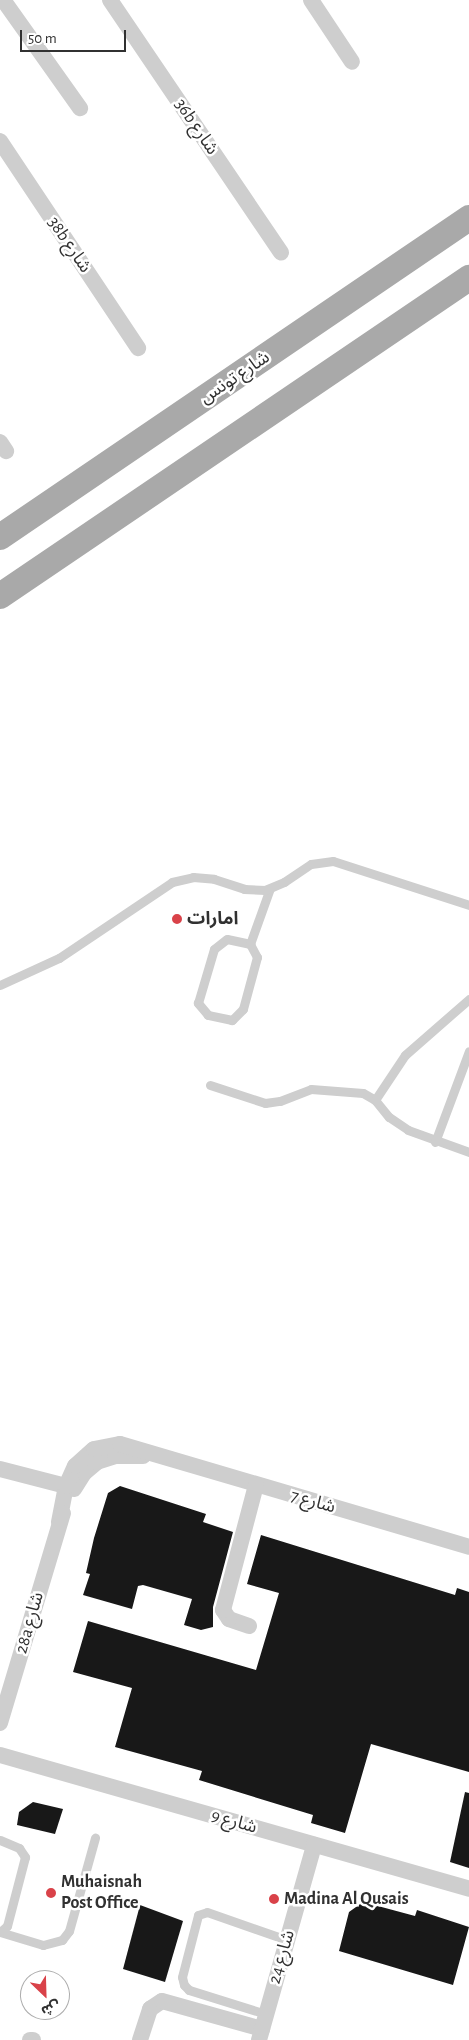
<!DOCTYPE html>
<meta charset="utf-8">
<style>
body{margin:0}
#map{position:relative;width:469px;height:2040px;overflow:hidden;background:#fff;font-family:"Alegreya Sans","Noto Sans Arabic",sans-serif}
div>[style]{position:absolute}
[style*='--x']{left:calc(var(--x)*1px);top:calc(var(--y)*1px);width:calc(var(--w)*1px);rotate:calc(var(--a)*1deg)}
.building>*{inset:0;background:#181818}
.service>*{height:9px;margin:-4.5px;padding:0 4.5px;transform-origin:4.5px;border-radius:4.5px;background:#cecece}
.minor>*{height:16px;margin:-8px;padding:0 8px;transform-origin:8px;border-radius:8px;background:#cecece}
.primary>*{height:26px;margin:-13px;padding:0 13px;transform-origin:13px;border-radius:13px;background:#a9a9a9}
.dots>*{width:14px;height:14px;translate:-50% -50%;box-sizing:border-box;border:2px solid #fff;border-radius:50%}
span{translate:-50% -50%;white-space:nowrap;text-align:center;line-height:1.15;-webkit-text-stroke:5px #fff;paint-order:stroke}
.street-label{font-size:18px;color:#313131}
.poi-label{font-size:18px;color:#313131;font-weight:700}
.left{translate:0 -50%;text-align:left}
.north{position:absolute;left:20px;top:1970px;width:50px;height:50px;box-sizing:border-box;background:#fff;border:1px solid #adadad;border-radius:50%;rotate:156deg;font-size:14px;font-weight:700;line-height:20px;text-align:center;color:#313131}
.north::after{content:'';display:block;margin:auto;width:18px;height:22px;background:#d94249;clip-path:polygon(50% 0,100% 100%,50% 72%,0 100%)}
.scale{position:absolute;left:20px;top:30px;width:106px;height:22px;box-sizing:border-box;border:2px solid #313131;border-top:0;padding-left:6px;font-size:15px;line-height:18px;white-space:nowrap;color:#313131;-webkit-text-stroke:4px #fff;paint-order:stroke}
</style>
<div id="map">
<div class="building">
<i style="clip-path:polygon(120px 1486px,206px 1514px,203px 1522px,233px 1532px,213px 1607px,213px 1627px,201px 1630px,184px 1625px,192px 1599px,143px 1585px,138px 1586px,132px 1609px,83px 1595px,90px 1574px,86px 1573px,94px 1538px,108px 1493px)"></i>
<i style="clip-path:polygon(261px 1535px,455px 1595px,457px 1588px,469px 1592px,469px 1772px,371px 1744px,345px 1833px,311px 1823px,313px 1815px,199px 1780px,202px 1771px,115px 1747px,132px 1688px,73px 1672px,88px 1621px,256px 1670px,279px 1593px,247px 1584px)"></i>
<i style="clip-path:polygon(465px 1792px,469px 1793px,469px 1868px,450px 1862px)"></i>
<i style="clip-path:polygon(33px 1802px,63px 1809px,55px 1834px,17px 1825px,19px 1812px)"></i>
<i style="clip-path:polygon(363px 1902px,415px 1916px,417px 1910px,469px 1927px,453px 1985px,339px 1951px,349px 1912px)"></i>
<i style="clip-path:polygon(140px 1905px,183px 1921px,165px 1982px,123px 1969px)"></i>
</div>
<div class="service">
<i style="--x:227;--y:939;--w:24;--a:12"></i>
<i style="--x:250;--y:944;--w:15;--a:62"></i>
<i style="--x:257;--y:957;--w:54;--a:105.1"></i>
<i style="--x:243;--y:1009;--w:16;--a:135"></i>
<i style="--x:232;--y:1020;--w:25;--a:-168"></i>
<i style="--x:208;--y:1015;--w:16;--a:-130"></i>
<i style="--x:198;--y:1003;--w:56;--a:-73.5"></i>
<i style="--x:214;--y:949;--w:16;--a:-38"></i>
<i style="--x:250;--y:944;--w:59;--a:-70.3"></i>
<i style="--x:0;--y:985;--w:65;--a:-24.6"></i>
<i style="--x:59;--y:958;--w:136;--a:-33.9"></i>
<i style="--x:172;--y:882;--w:22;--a:-13"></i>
<i style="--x:193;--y:877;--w:21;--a:5"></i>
<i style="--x:214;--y:879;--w:32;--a:18"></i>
<i style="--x:244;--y:889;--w:21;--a:3"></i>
<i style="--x:265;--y:890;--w:21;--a:-23"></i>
<i style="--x:284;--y:882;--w:32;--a:-34"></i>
<i style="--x:311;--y:864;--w:22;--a:-8"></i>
<i style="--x:333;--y:861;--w:143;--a:17.9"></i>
<i style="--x:210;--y:1085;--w:58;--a:18.1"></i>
<i style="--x:265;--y:1103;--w:15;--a:-8"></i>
<i style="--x:280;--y:1101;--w:33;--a:-21"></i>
<i style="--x:311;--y:1089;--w:52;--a:4.4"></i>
<i style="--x:363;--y:1093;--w:14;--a:30"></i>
<i style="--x:375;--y:1100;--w:22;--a:51"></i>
<i style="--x:389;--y:1117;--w:23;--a:34"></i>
<i style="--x:408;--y:1130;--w:65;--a:19.8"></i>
<i style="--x:375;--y:1100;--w:54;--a:-56.3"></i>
<i style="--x:405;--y:1055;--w:85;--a:-41.2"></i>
<i style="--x:435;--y:1142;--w:97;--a:-69.5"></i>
<i style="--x:0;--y:1840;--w:21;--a:23"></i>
<i style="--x:19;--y:1848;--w:11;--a:56"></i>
<i style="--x:25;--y:1857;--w:71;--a:104.6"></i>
<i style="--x:7;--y:1926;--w:9;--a:139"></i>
<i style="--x:0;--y:1932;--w:45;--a:16.8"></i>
<i style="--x:43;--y:1945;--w:20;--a:-15"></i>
<i style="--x:62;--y:1940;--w:11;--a:-52"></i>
<i style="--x:69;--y:1931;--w:97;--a:-74.4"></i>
<i style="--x:266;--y:2014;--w:81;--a:-162.7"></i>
<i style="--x:189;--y:1990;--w:7;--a:-135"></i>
<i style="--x:184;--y:1985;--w:8;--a:-104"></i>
<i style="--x:182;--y:1977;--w:64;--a:-75.5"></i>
<i style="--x:198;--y:1915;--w:9;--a:-18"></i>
<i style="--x:207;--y:1912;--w:85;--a:19.3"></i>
</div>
<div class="minor">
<i style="--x:110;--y:0;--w:305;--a:55.9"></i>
<i style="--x:311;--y:0;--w:74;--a:56.5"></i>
<i style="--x:6;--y:4;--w:128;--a:54.6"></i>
<i style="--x:0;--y:141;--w:249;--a:56.3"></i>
<i style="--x:0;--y:442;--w:11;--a:56"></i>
<i style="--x:0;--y:1469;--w:68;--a:14.4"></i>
<i style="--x:74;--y:1489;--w:19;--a:-58"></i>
<i style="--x:84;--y:1473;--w:17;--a:-40"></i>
<i style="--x:97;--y:1462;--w:19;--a:-18"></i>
<i style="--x:115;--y:1456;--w:28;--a:0"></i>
<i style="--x:59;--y:1522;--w:37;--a:-79"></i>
<i style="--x:66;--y:1486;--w:22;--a:-66"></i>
<i style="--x:75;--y:1466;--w:25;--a:-42"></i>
<i style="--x:94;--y:1449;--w:26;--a:-11"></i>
<i style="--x:120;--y:1444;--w:364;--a:16.4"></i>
<i style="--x:249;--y:1626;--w:21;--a:-161"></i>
<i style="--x:229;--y:1619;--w:11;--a:-124"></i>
<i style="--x:223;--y:1610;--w:129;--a:-75.2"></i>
<i style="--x:0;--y:1723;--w:219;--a:-73.3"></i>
<i style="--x:0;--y:1755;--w:488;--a:15.9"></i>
<i style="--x:30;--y:2040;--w:3;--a:0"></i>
<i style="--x:140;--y:2040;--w:33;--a:-72"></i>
<i style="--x:150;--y:2009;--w:14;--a:-34"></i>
<i style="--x:162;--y:2001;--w:104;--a:15.6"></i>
<i style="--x:259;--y:2040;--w:203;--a:-74.2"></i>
</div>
<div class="primary">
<i style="--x:0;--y:537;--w:567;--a:-34.22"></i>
<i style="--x:0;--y:596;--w:567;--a:-34.14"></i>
</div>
<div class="dots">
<i style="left:177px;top:919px;background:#d94249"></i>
<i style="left:51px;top:1893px;background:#d94249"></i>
<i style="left:274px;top:1899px;background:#d94249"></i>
</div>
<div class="street-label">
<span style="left:196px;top:127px;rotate:56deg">36b شارع</span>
<span style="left:69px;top:245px;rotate:56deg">38b شارع</span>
<span style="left:235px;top:378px;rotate:-34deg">شارع تونس</span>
<span style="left:313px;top:1502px;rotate:16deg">شارع 7</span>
<span style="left:30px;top:1623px;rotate:-74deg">28a شارع</span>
<span style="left:234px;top:1822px;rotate:16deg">شارع 9</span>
<span style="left:282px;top:1957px;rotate:-74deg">شارع 24</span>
</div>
<div class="poi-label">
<span class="left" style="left:187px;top:919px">امارات</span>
<span class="left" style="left:61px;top:1893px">Muhaisnah<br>Post Office</span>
<span class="left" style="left:284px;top:1899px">Madina Al Qusais</span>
</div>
<div class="north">ش</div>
<div class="scale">50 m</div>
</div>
